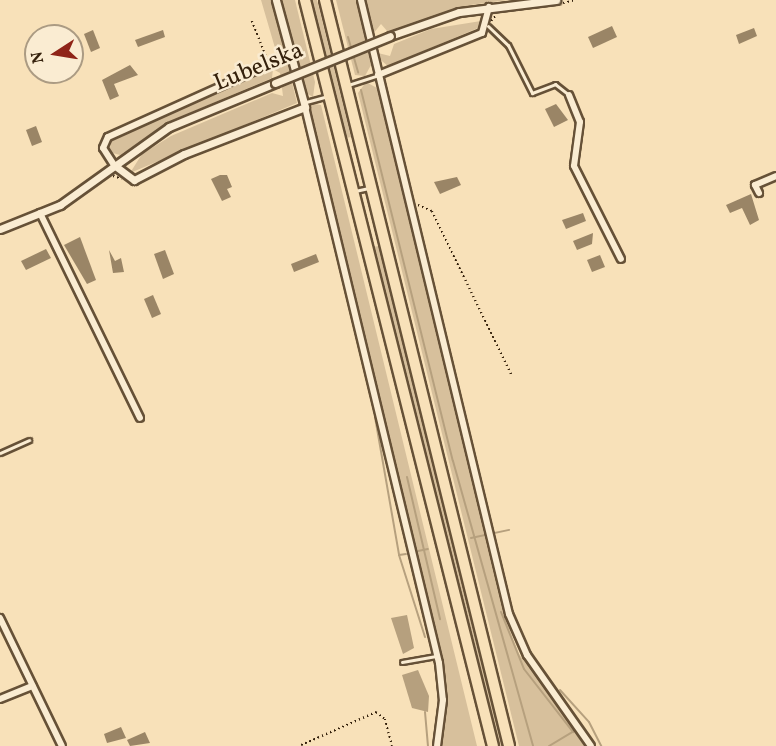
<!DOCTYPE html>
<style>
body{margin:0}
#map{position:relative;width:776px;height:746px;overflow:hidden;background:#f8e1b9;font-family:Vollkorn,serif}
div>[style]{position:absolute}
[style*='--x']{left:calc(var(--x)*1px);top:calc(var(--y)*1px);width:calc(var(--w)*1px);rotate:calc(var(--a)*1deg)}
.green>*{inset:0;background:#d7c09c}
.water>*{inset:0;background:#b6a07e}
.stream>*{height:2px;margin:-1px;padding:0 1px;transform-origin:1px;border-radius:1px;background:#b6a07e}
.building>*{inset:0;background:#9a8566}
.path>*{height:1.5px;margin-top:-0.75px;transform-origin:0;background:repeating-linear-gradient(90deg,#35210c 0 1.5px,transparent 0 4.5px)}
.roads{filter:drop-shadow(2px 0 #665137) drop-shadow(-2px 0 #665137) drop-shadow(0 2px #665137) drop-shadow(0 -2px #665137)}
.service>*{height:3px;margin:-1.5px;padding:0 1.5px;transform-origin:1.5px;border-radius:1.5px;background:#faecd2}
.minor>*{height:6px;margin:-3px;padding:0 3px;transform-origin:3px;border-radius:3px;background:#faecd2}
.tertiary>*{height:7px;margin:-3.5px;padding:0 3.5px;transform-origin:3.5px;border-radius:3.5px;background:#faecd2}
.motorway>*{height:10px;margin:-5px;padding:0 5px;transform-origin:5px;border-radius:5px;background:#f8e1b9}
.bridges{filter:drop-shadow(2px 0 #665137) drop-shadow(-2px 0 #665137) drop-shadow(0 2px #665137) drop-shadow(0 -2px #665137)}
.tertiary-bridge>*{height:7px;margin:-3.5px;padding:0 3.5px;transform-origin:3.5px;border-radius:3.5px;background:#faecd2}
span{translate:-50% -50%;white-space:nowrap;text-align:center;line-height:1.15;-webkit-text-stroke:5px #faecd2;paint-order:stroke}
.street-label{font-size:24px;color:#35210c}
.north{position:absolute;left:24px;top:24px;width:60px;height:60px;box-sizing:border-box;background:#faecd2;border:2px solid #ab9b83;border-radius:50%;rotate:258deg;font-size:16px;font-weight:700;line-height:24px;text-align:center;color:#35210c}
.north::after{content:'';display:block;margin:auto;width:21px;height:27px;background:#8f2418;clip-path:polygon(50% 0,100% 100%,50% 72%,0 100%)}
</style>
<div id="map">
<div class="green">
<i style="clip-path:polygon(261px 0,272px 0,297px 103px,130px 173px,142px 154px,171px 136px,272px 93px,283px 96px,280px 73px,273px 69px,272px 78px,173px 120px,120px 155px,109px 152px,112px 139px,280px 65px)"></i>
<i style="clip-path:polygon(281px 0,295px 0,315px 82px,313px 97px,304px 92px)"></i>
<i style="clip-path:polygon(311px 0,317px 0,351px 137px,346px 138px)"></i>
<i style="clip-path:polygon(336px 0,357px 0,371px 65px,365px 76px,355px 75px)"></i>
<i style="clip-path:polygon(366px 0,508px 0,470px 5px,388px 32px,381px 24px,373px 34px)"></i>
<i style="clip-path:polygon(481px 21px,478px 28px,388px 66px,377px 57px,378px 53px,390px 56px,394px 44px,431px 29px)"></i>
<i style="clip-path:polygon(366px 82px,377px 88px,504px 617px,519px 654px,584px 746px,519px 746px,358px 93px)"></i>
<i style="clip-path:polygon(314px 104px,321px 105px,477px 746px,441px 746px,446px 713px,443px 667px,309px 108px)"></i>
<i style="clip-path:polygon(379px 246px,451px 539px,502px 746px,496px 746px,373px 247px)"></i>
</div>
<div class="water">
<i style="clip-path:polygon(407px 615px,414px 648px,403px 654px,391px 618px)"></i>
<i style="clip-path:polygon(418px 670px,429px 696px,428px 712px,412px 708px,402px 675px)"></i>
</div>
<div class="stream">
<i style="--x:348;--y:37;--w:37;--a:74"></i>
<i style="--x:361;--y:90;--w:382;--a:76.1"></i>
<i style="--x:453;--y:461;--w:296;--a:74.3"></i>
<i style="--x:375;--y:417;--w:140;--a:80.1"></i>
<i style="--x:399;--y:555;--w:86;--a:72.4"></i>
<i style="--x:407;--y:477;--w:146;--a:76.9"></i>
<i style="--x:471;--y:538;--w:39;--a:-12"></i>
<i style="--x:418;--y:551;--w:10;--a:-11"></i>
<i style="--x:399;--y:555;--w:7;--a:-8"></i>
<i style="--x:501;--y:612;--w:61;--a:68"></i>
<i style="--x:524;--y:669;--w:80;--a:52.1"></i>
<i style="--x:560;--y:690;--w:43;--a:47.8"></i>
<i style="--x:589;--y:722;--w:27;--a:63"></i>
<i style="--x:425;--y:712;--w:34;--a:85"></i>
<i style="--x:549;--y:746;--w:29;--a:-31"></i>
</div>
<div class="building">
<i style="clip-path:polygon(612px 26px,617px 37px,593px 48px,588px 37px)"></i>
<i style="clip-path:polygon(754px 28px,757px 36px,739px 44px,736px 35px)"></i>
<i style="clip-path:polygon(93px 30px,100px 48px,91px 52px,84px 34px)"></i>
<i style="clip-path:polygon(163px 30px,165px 37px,138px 47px,135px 40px)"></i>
<i style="clip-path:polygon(130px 65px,138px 75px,114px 84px,119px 96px,110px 100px,102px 80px)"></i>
<i style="clip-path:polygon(556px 104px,568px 120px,554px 127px,545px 109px)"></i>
<i style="clip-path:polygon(36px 126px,42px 142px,32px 146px,26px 130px)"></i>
<i style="clip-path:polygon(220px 175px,227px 175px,232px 187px,227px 189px,231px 197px,222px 201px,211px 179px)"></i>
<i style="clip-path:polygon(457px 177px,461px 185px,440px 194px,434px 182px)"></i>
<i style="clip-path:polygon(751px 194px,759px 220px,750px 225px,742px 208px,730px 213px,726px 205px)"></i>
<i style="clip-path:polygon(583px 213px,586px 221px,566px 229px,562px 220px)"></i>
<i style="clip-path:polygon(593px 233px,592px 244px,577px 250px,573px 241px)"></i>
<i style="clip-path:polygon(80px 237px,96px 280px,87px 284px,64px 245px)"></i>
<i style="clip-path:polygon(46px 249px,51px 258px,26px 270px,21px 261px)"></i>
<i style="clip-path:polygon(109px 250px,115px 261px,121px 258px,124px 272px,113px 273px)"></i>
<i style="clip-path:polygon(165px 250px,174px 274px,163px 279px,154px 254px)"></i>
<i style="clip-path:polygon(316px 254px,319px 262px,294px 272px,291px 264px)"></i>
<i style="clip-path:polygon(600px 255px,605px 267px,592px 272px,587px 260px)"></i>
<i style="clip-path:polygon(153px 295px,161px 314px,152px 318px,144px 299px)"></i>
<i style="clip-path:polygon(121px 727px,126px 738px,107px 743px,104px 734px)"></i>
<i style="clip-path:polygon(145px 732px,150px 743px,130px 746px,127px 740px)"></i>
</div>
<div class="path">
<i style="--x:563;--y:3;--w:13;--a:-13"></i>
<i style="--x:252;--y:21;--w:43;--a:68.2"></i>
<i style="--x:491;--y:21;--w:9;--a:-49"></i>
<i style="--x:113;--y:176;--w:9;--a:18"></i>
<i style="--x:418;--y:205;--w:15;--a:23"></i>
<i style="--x:432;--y:211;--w:183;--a:64.1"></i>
<i style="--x:301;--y:745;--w:82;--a:-23.7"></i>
<i style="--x:376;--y:712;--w:11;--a:38"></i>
<i style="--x:385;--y:719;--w:28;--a:75"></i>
</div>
<div class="roads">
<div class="service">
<i style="--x:488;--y:26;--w:28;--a:44"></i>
<i style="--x:508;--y:45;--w:54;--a:63.4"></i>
<i style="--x:532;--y:93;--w:25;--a:-21"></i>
<i style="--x:555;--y:84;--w:18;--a:38"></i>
<i style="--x:348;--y:85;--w:32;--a:-18"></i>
<i style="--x:306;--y:102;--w:20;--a:-15"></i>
<i style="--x:355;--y:191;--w:14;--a:-12"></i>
<i style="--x:0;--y:453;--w:32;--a:-24"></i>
<i style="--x:402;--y:662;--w:36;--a:-10"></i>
</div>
<div class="minor">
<i style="--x:361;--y:0;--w:632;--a:76.45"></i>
<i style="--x:509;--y:614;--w:45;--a:66.3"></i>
<i style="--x:527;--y:655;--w:111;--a:54.9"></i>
<i style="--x:378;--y:75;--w:112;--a:-22"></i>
<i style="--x:482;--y:33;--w:27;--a:-75"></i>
<i style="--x:569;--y:95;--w:29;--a:68"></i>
<i style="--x:580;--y:122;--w:44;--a:97.8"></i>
<i style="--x:574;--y:166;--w:104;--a:63.2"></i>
<i style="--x:305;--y:107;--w:572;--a:76.45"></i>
<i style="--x:439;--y:663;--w:37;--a:84"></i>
<i style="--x:443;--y:700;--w:46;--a:97.4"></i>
<i style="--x:114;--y:165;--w:20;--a:-123"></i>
<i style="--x:103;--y:148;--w:12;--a:-66"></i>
<i style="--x:108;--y:137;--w:173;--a:-24.2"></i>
<i style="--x:759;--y:193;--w:9;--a:-117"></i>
<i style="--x:755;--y:185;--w:23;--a:-23"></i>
<i style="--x:40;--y:213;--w:228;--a:64"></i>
<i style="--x:0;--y:618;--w:142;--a:64.2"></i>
<i style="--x:0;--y:699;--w:35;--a:-22"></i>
</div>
<div class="tertiary">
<i style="--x:390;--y:36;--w:73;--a:-19.2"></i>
<i style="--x:459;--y:12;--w:98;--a:-7.1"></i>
<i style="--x:114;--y:165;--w:25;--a:37"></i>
<i style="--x:134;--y:180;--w:56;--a:-27.5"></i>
<i style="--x:184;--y:154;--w:130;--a:-21.2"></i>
<i style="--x:305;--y:107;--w:111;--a:-105.2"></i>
<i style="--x:0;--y:229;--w:65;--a:-21.8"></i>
<i style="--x:60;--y:205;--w:134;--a:-35.6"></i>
<i style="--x:169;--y:127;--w:115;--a:-22.5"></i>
</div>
<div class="motorway">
<i style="--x:305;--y:0;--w:769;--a:75.86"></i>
<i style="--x:325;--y:0;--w:768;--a:76.14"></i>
</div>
</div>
<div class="bridges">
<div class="tertiary-bridge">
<i style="--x:275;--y:83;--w:124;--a:-22.2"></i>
</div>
</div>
<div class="street-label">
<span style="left:259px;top:68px;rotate:-22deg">Lubelska</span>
</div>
<div class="north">N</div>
</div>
